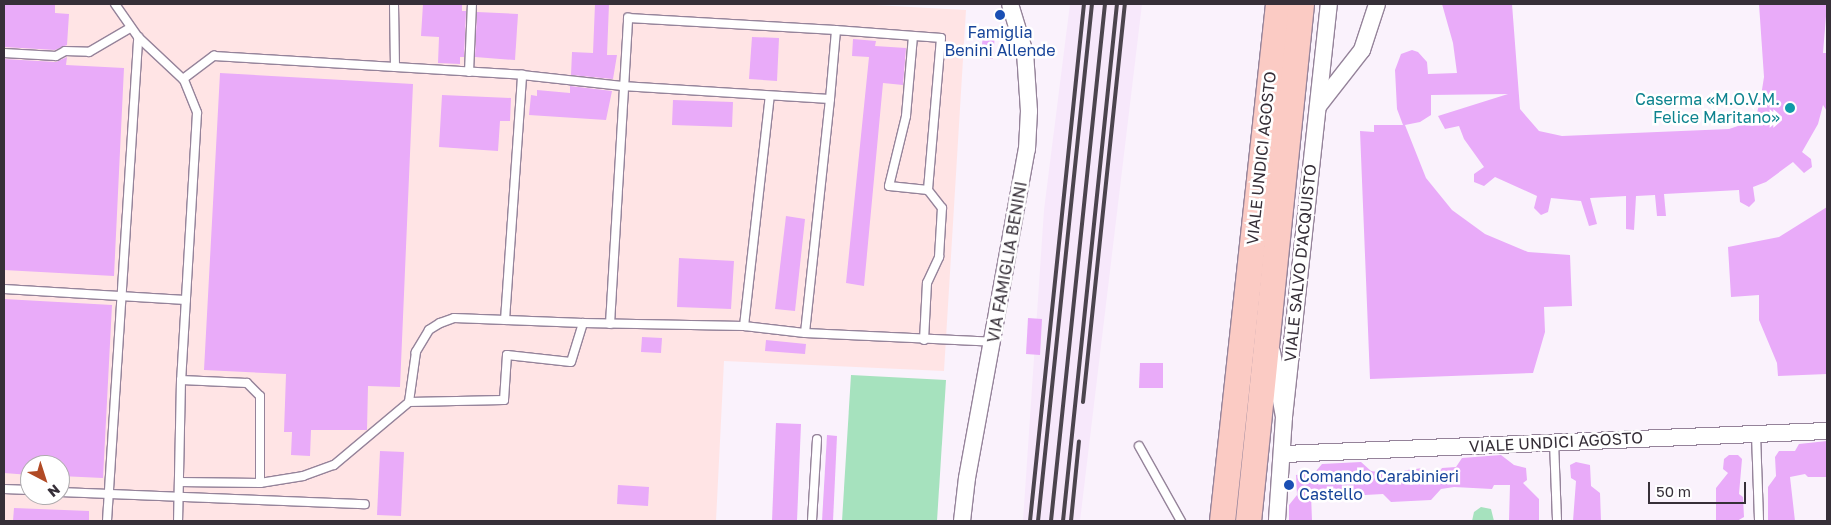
<!DOCTYPE html>
<meta charset="utf-8">
<style>
body{margin:0}
#map{position:relative;width:1831px;height:525px;overflow:hidden;background:#faf2fc;font-family:"Golos Text",sans-serif}
div>[style]{position:absolute}
[style*='--x']{left:calc(var(--x)*1px);top:calc(var(--y)*1px);width:calc(var(--w)*1px);rotate:calc(var(--a)*1deg)}
.built>*{inset:0;background:#f7e8fb}
.industrial>*{inset:0;background:#ffe4e5}
.green>*{inset:0;background:#a6e2be}
.building>*{inset:0;background:#e9abf9}
.roads{filter:drop-shadow(1px 0 #95839a) drop-shadow(-1px 0 #95839a) drop-shadow(0 1px #95839a) drop-shadow(0 -1px #95839a)}
.service>*{height:8px;margin:-4px;padding:0 4px;transform-origin:4px;border-radius:4px;background:#fff}
.minor>*{height:16px;margin:-8px;padding:0 8px;transform-origin:8px;border-radius:8px;background:#fff}
.primary>*{height:25px;margin:-12.5px;padding:0 12.5px;transform-origin:12.5px;border-radius:12.5px;background:#fbcbc4}
.rail>*{height:4px;margin:-2px;padding:0 2px;transform-origin:2px;border-radius:2px;background:#4c454e}
.dots>*{width:14px;height:14px;translate:-50% -50%;box-sizing:border-box;border:2px solid #fff;border-radius:50%}
span{translate:-50% -50%;white-space:nowrap;text-align:center;line-height:1.15;-webkit-text-stroke:5px #fff;paint-order:stroke}
.transit-label{font-size:16px;color:#164399}
.left{translate:0 -50%;text-align:left}
.culture-label{font-size:16px;color:#0d838f}
.right{translate:-100% -50%;text-align:right}
.street-label{font-size:16px;color:#362f38}
.frame{position:absolute;inset:0;border:5px solid #362f38;pointer-events:none}
.north{position:absolute;left:20px;top:455px;width:50px;height:50px;box-sizing:border-box;background:#fff;border:1px solid #afacaf;border-radius:50%;rotate:140deg;font-size:14px;font-weight:700;line-height:20px;text-align:center;color:#362f38}
.north::after{content:'';display:block;margin:auto;width:18px;height:22px;background:#b14a25;clip-path:polygon(50% 0,100% 100%,50% 72%,0 100%)}
.scale{position:absolute;left:1648px;top:482px;width:98px;height:22px;box-sizing:border-box;border:2px solid #362f38;border-top:0;padding-left:6px;font-size:15px;line-height:18px;white-space:nowrap;color:#362f38;-webkit-text-stroke:4px #fff;paint-order:stroke}
</style>
<div id="map">
<div class="built">
<i style="clip-path:polygon(1070px 4px,1142px 4px,1080px 521px,1023px 521px,1044px 210px)"></i>
</div>
<div class="industrial">
<i style="clip-path:polygon(evenodd,4px 4px,856px 4px,966px 10px,944px 371px,724px 361px,716px 521px,4px 521px,4px 4px,30px 465px,60px 465px,60px 495px,30px 495px,30px 465px)"></i>
</div>
<div class="green">
<i style="clip-path:polygon(851px 375px,946px 380px,937px 521px,842px 521px)"></i>
<i style="clip-path:polygon(1481px 507px,1491px 509px,1494px 521px,1472px 521px,1474px 512px)"></i>
</div>
<div class="building">
<i style="clip-path:polygon(4px 4px,55px 4px,55px 13px,69px 14px,67px 45px,55px 50px,4px 47px)"></i>
<i style="clip-path:polygon(423px 4px,462px 4px,462px 11px,466px 11px,464px 57px,460px 57px,460px 64px,438px 63px,439px 37px,421px 36px)"></i>
<i style="clip-path:polygon(595px 4px,609px 4px,607px 55px,617px 55px,613px 79px,571px 75px,572px 52px,593px 53px)"></i>
<i style="clip-path:polygon(1442px 4px,1512px 4px,1520px 109px,1539px 131px,1562px 136px,1729px 129px,1744px 124px,1757px 113px,1761px 96px,1764px 77px,1759px 4px,1827px 4px,1823px 53px,1827px 53px,1827px 111px,1823px 105px,1818px 124px,1802px 152px,1811px 159px,1812px 167px,1804px 173px,1793px 162px,1766px 182px,1753px 187px,1755px 201px,1749px 207px,1740px 202px,1739px 190px,1664px 194px,1666px 216px,1657px 216px,1655px 195px,1636px 196px,1634px 230px,1626px 229px,1626px 196px,1590px 198px,1597px 224px,1589px 226px,1581px 201px,1551px 198px,1548px 212px,1541px 215px,1534px 208px,1537px 196px,1495px 177px,1484px 186px,1474px 182px,1474px 174px,1484px 167px,1464px 139px,1459px 126px,1445px 129px,1438px 116px,1508px 94px,1431px 95px,1431px 115px,1420px 122px,1405px 125px,1426px 178px,1452px 210px,1485px 234px,1528px 252px,1570px 255px,1572px 306px,1544px 307px,1545px 332px,1533px 373px,1370px 379px,1360px 131px,1374px 132px,1374px 125px,1403px 125px,1397px 109px,1395px 70px,1401px 54px,1412px 50px,1418px 52px,1427px 62px,1428px 74px,1457px 73px,1453px 43px)"></i>
<i style="clip-path:polygon(477px 12px,518px 14px,515px 60px,475px 57px)"></i>
<i style="clip-path:polygon(983px 32px,995px 33px,993px 59px,981px 58px)"></i>
<i style="clip-path:polygon(752px 37px,779px 38px,777px 81px,749px 79px)"></i>
<i style="clip-path:polygon(853px 39px,876px 41px,875px 46px,906px 48px,903px 85px,883px 83px,864px 286px,846px 283px,869px 57px,852px 56px)"></i>
<i style="clip-path:polygon(67px 57px,66px 65px,124px 68px,114px 276px,4px 270px,4px 59px,56px 62px)"></i>
<i style="clip-path:polygon(220px 73px,413px 84px,400px 387px,368px 386px,367px 430px,311px 430px,310px 456px,291px 455px,292px 432px,284px 432px,286px 374px,204px 370px)"></i>
<i style="clip-path:polygon(570px 86px,612px 91px,606px 120px,529px 115px,531px 95px,537px 96px,537px 90px,570px 93px)"></i>
<i style="clip-path:polygon(442px 95px,511px 98px,510px 121px,500px 121px,498px 151px,439px 147px)"></i>
<i style="clip-path:polygon(673px 100px,733px 102px,732px 127px,672px 125px)"></i>
<i style="clip-path:polygon(1827px 207px,1827px 374px,1778px 376px,1777px 363px,1759px 320px,1759px 295px,1731px 297px,1728px 247px,1779px 237px)"></i>
<i style="clip-path:polygon(786px 216px,805px 219px,795px 311px,775px 309px)"></i>
<i style="clip-path:polygon(679px 258px,734px 261px,731px 309px,677px 307px)"></i>
<i style="clip-path:polygon(4px 299px,112px 305px,103px 478px,60px 476px,60px 465px,30px 465px,30px 475px,4px 473px)"></i>
<i style="clip-path:polygon(1028px 318px,1042px 319px,1040px 355px,1026px 354px)"></i>
<i style="clip-path:polygon(642px 337px,662px 338px,661px 353px,641px 352px)"></i>
<i style="clip-path:polygon(766px 340px,806px 344px,805px 354px,765px 351px)"></i>
<i style="clip-path:polygon(1140px 363px,1163px 363px,1163px 388px,1139px 388px)"></i>
<i style="clip-path:polygon(776px 423px,801px 424px,797px 521px,772px 521px)"></i>
<i style="clip-path:polygon(827px 435px,837px 436px,833px 521px,822px 521px)"></i>
<i style="clip-path:polygon(1827px 441px,1827px 477px,1808px 477px,1805px 474px,1790px 477px,1795px 521px,1768px 521px,1768px 487px,1776px 476px,1775px 457px,1779px 451px,1795px 451px,1799px 444px)"></i>
<i style="clip-path:polygon(380px 451px,404px 452px,401px 516px,377px 515px)"></i>
<i style="clip-path:polygon(1501px 455px,1514px 465px,1526px 468px,1527px 480px,1523px 483px,1539px 499px,1539px 521px,1509px 521px,1510px 485px,1494px 485px,1492px 489px,1454px 487px,1441px 489px,1431px 500px,1391px 502px,1383px 494px,1329px 497px,1326px 494px,1311px 494px,1312px 521px,1289px 521px,1289px 505px,1297px 495px,1296px 475px,1316px 471px,1322px 464px,1361px 462px,1371px 471px,1384px 473px,1423px 468px,1426px 472px,1439px 472px,1442px 468px,1456px 467px,1462px 458px)"></i>
<i style="clip-path:polygon(1729px 455px,1738px 455px,1742px 459px,1739px 494px,1743px 497px,1744px 517px,1737px 521px,1716px 521px,1716px 488px,1728px 473px,1723px 469px,1724px 459px)"></i>
<i style="clip-path:polygon(1576px 462px,1590px 465px,1591px 486px,1600px 493px,1601px 521px,1573px 521px,1576px 481px,1571px 478px,1570px 465px)"></i>
<i style="clip-path:polygon(618px 485px,649px 487px,648px 506px,617px 504px)"></i>
<i style="clip-path:polygon(14px 508px,89px 511px,89px 521px,13px 521px)"></i>
</div>
<div class="roads">
<div class="service">
<i style="--x:115;--y:4;--w:40;--a:55.1"></i>
<i style="--x:138;--y:37;--w:63;--a:43.1"></i>
<i style="--x:184;--y:80;--w:35;--a:68"></i>
<i style="--x:197;--y:113;--w:267;--a:93.4"></i>
<i style="--x:181;--y:380;--w:141;--a:91.2"></i>
<i style="--x:394;--y:4;--w:63;--a:89.1"></i>
<i style="--x:4;--y:53;--w:52;--a:3.3"></i>
<i style="--x:56;--y:56;--w:10;--a:-29"></i>
<i style="--x:65;--y:51;--w:24;--a:2"></i>
<i style="--x:89;--y:52;--w:48;--a:-30.3"></i>
<i style="--x:469;--y:72;--w:68;--a:-87.5"></i>
<i style="--x:183;--y:79;--w:39;--a:-37"></i>
<i style="--x:214;--y:56;--w:309;--a:3.5"></i>
<i style="--x:522;--y:75;--w:101;--a:6.3"></i>
<i style="--x:622;--y:86;--w:208;--a:3.6"></i>
<i style="--x:830;--y:99;--w:235;--a:96.1"></i>
<i style="--x:830;--y:99;--w:69;--a:-85"></i>
<i style="--x:836;--y:30;--w:105;--a:4.4"></i>
<i style="--x:941;--y:38;--w:153;--a:94.9"></i>
<i style="--x:928;--y:190;--w:39;--a:-174"></i>
<i style="--x:889;--y:186;--w:72;--a:-76.3"></i>
<i style="--x:906;--y:116;--w:80;--a:-85"></i>
<i style="--x:4;--y:289;--w:182;--a:3.5"></i>
<i style="--x:505;--y:320;--w:246;--a:-86"></i>
<i style="--x:583;--y:323;--w:161;--a:1.1"></i>
<i style="--x:744;--y:326;--w:61;--a:6.5"></i>
<i style="--x:805;--y:333;--w:188;--a:2.7"></i>
<i style="--x:610;--y:324;--w:307;--a:-86.6"></i>
<i style="--x:628;--y:18;--w:208;--a:3.3"></i>
<i style="--x:744;--y:326;--w:231;--a:-83.6"></i>
<i style="--x:924;--y:340;--w:57;--a:-87"></i>
<i style="--x:927;--y:283;--w:29;--a:-65"></i>
<i style="--x:939;--y:257;--w:49;--a:-86.5"></i>
<i style="--x:942;--y:208;--w:23;--a:-128"></i>
<i style="--x:181;--y:380;--w:66;--a:2.6"></i>
<i style="--x:247;--y:383;--w:18;--a:45"></i>
<i style="--x:260;--y:396;--w:87;--a:90"></i>
<i style="--x:1756;--y:434;--w:87;--a:88"></i>
<i style="--x:1554;--y:442;--w:79;--a:87.8"></i>
<i style="--x:1139;--y:446;--w:86;--a:60.8"></i>
<i style="--x:179;--y:482;--w:81;--a:0.7"></i>
<i style="--x:260;--y:483;--w:44;--a:-9.2"></i>
<i style="--x:303;--y:476;--w:33;--a:-20"></i>
<i style="--x:334;--y:465;--w:98;--a:-40"></i>
<i style="--x:409;--y:402;--w:95;--a:-1.2"></i>
<i style="--x:504;--y:400;--w:45;--a:-86.2"></i>
<i style="--x:507;--y:355;--w:64;--a:6.2"></i>
<i style="--x:571;--y:362;--w:41;--a:-72.9"></i>
<i style="--x:583;--y:323;--w:129;--a:-177.8"></i>
<i style="--x:454;--y:318;--w:15;--a:160"></i>
<i style="--x:440;--y:323;--w:13;--a:148"></i>
<i style="--x:429;--y:330;--w:26;--a:121"></i>
<i style="--x:416;--y:352;--w:50;--a:98"></i>
<i style="--x:4;--y:489;--w:26;--a:2"></i>
<i style="--x:60;--y:492;--w:305;--a:2.3"></i>
<i style="--x:107;--y:521;--w:485;--a:-86.3"></i>
<i style="--x:812;--y:521;--w:82;--a:-86.5"></i>
</div>
<div class="minor">
<i style="--x:1319;--y:105;--w:70;--a:-52"></i>
<i style="--x:1362;--y:50;--w:48;--a:-71.9"></i>
<i style="--x:1272;--y:352;--w:66;--a:79.5"></i>
<i style="--x:1284;--y:417;--w:104;--a:93.9"></i>
<i style="--x:1284;--y:417;--w:415;--a:-83.8"></i>
<i style="--x:1284;--y:454;--w:543;--a:-2.43"></i>
<i style="--x:962;--y:521;--w:43;--a:-83.4"></i>
<i style="--x:967;--y:478;--w:334;--a:-79.7"></i>
<i style="--x:1027;--y:149;--w:38;--a:-87"></i>
<i style="--x:1029;--y:111;--w:58;--a:-93.9"></i>
<i style="--x:1025;--y:53;--w:51;--a:-107"></i>
</div>
<div class="primary">
<i style="--x:1222;--y:521;--w:520;--a:-83.82"></i>
<i style="--x:1248;--y:521;--w:520;--a:-84.15"></i>
</div>
</div>
<div class="rail">
<i style="--x:1083;--y:402;--w:400;--a:-84"></i>
<i style="--x:1030;--y:521;--w:520;--a:-84.04"></i>
<i style="--x:1038;--y:521;--w:520;--a:-84.04"></i>
<i style="--x:1051;--y:521;--w:520;--a:-84.04"></i>
<i style="--x:1063;--y:521;--w:520;--a:-84.04"></i>
<i style="--x:1071;--y:521;--w:80;--a:-84.3"></i>
</div>
<div class="dots">
<i style="left:1000px;top:15px;background:#1a4fb4"></i>
<i style="left:1790px;top:108px;background:#0f9aa8"></i>
<i style="left:1289px;top:485px;background:#1a4fb4"></i>
</div>
<div class="transit-label">
<span style="left:1000px;top:41px">Famiglia<br>Benini Allende</span>
<span class="left" style="left:1299px;top:485px">Comando Carabinieri<br>Castello</span>
</div>
<div class="culture-label">
<span class="right" style="left:1780px;top:108px">Caserma «M.O.V.M.<br>Felice Maritano»</span>
</div>
<div class="street-label">
<span style="left:1261px;top:158px;rotate:-84deg">VIALE UNDICI AGOSTO</span>
<span style="left:1007px;top:262px;rotate:-80deg">VIA FAMIGLIA BENINI</span>
<span style="left:1300px;top:263px;rotate:-84deg">VIALE SALVO D'ACQUISTO</span>
<span style="left:1556px;top:442px;rotate:-3deg">VIALE UNDICI AGOSTO</span>
</div>
<div class="frame"></div>
<div class="north">N</div>
<div class="scale">50 m</div>
</div>
